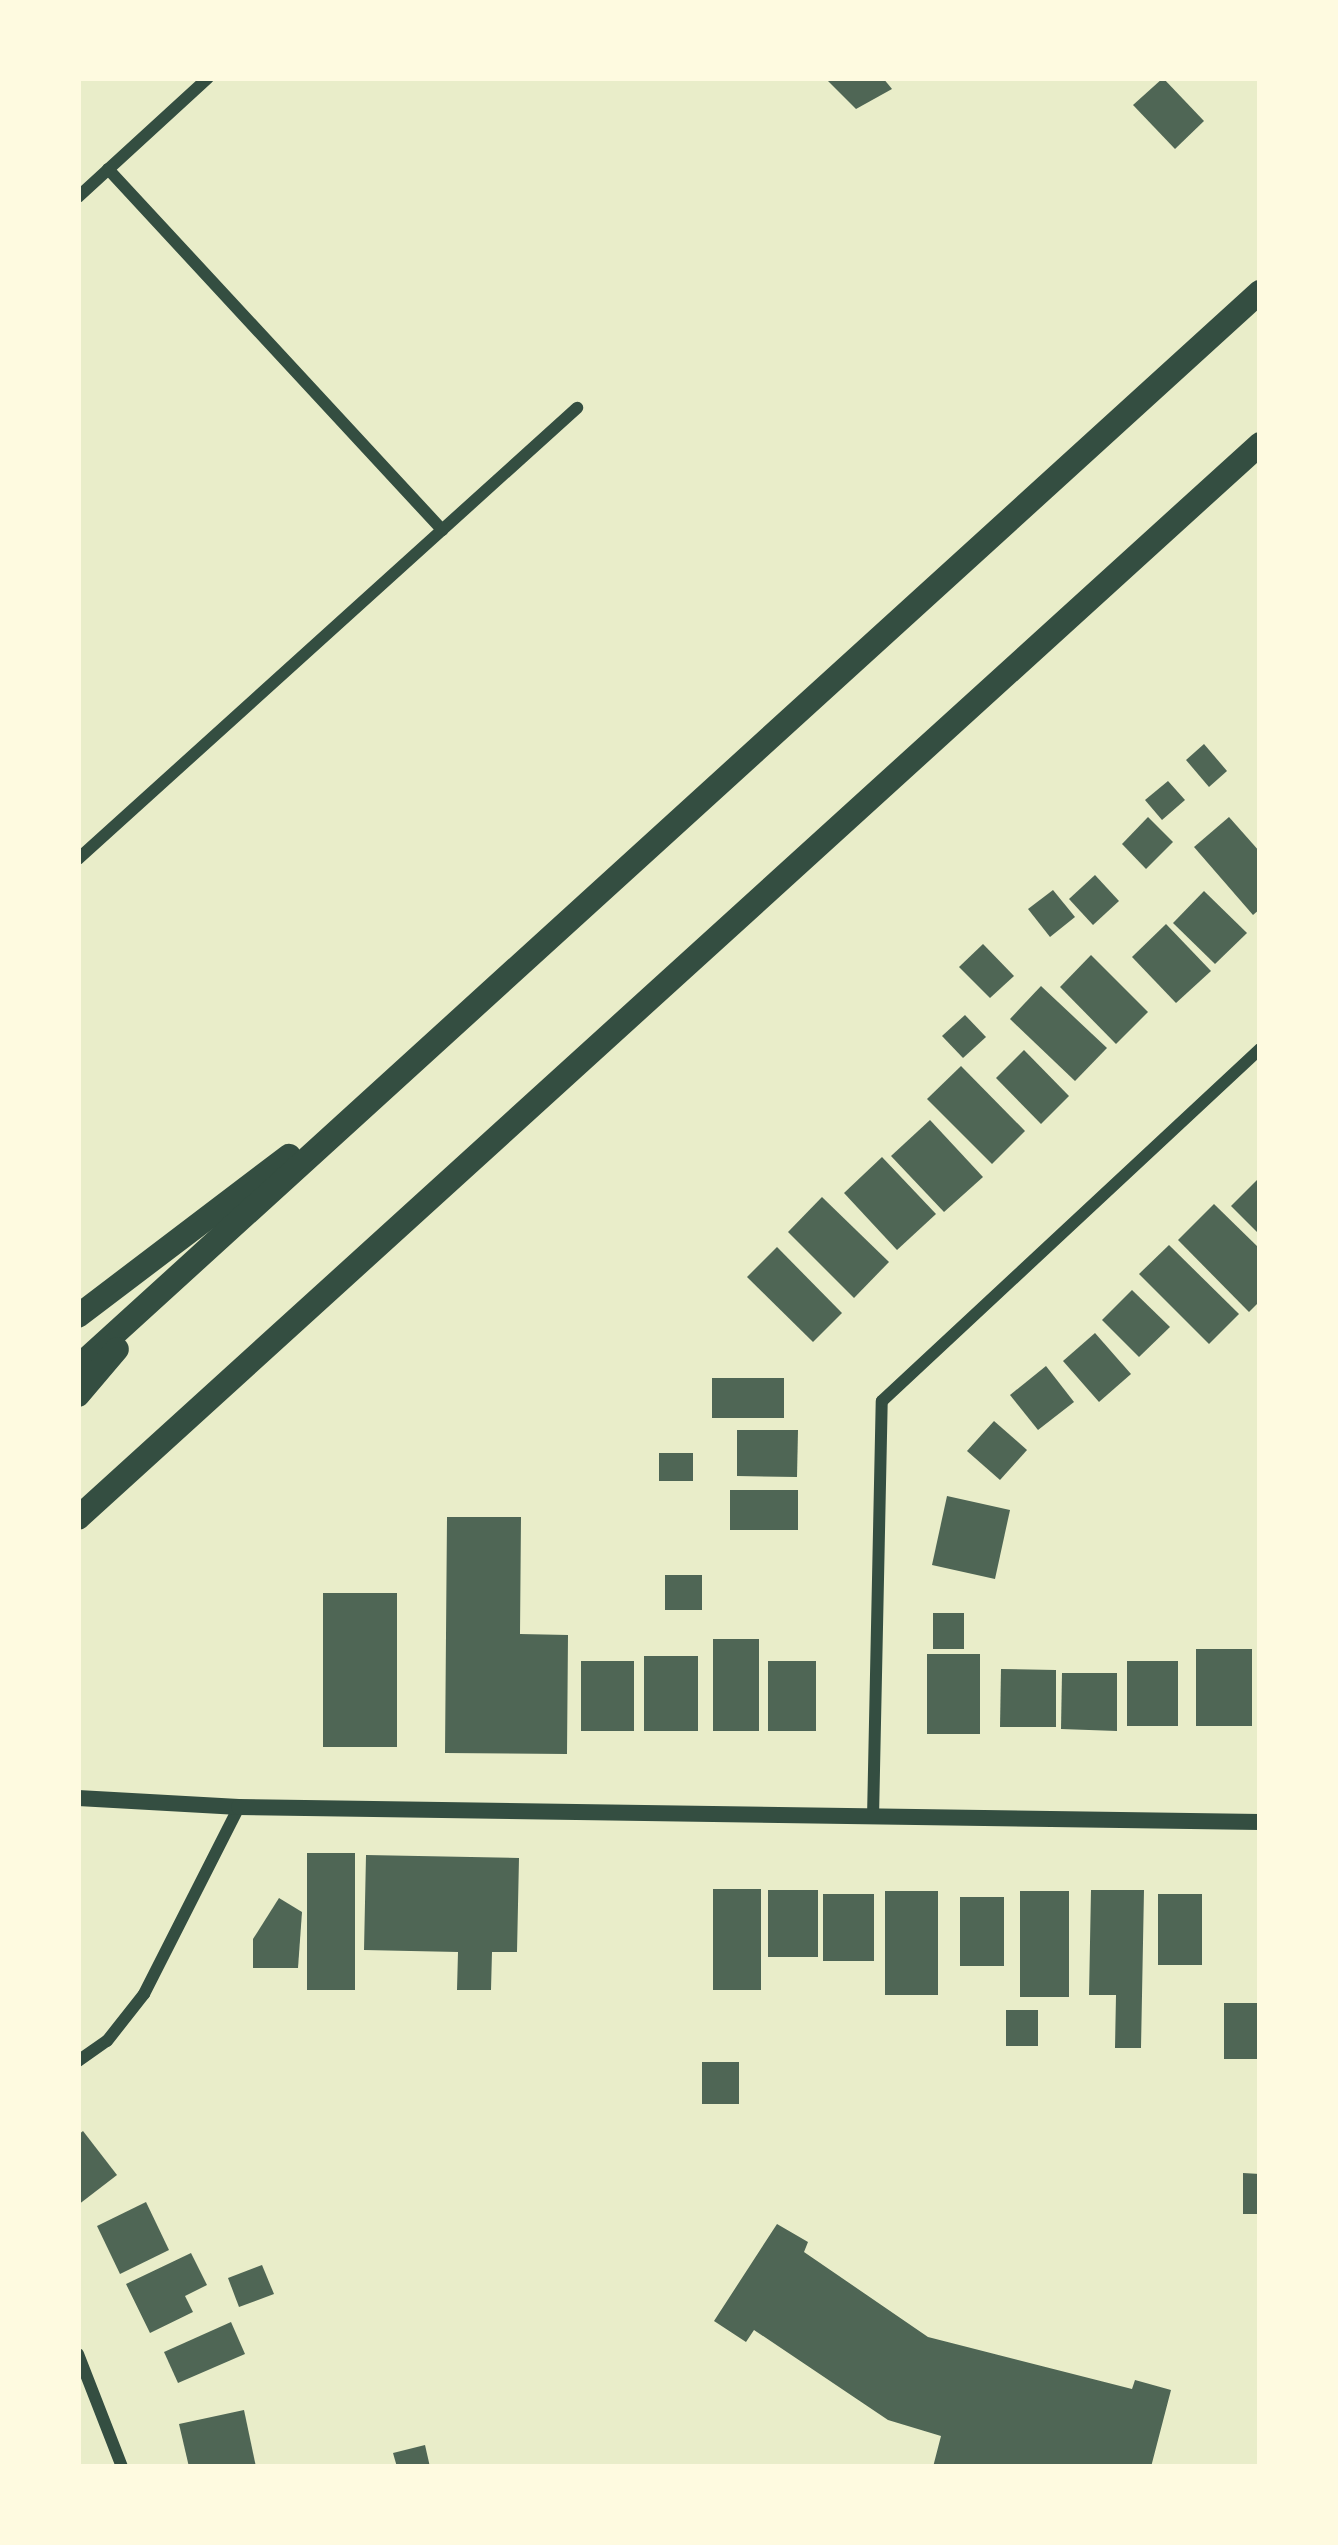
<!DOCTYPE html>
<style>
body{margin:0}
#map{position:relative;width:1338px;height:2545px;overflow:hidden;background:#e9edc9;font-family:"Noto Sans",sans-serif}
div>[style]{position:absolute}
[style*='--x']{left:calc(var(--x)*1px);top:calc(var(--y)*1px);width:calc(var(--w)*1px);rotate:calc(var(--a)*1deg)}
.building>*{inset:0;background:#4f6655}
.minor>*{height:12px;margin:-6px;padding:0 6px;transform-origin:6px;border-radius:6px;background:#344e41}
.tertiary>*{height:16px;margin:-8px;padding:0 8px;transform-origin:8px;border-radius:8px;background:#344e41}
.trunk>*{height:24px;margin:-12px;padding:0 12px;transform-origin:12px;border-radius:12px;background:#344e41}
span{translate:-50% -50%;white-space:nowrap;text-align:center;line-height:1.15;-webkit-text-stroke:12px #fefae0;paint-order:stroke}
.frame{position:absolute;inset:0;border:81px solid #fefae0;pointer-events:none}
</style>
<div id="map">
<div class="building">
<i style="clip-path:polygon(825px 78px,883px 78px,892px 89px,856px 109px)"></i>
<i style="clip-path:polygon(1163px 78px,1204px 121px,1175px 149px,1133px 105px)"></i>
<i style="clip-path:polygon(1204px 744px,1227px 771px,1209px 787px,1186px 760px)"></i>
<i style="clip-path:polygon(1168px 781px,1185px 800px,1162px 820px,1145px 800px)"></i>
<i style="clip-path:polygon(1148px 817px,1173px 842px,1146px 869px,1122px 844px)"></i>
<i style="clip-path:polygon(1229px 817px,1260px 852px,1260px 909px,1253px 915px,1194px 847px)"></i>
<i style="clip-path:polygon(1095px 875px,1119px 901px,1093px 925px,1069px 899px)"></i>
<i style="clip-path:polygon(1053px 890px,1075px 917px,1050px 937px,1028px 909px)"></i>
<i style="clip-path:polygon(1204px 891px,1247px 933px,1215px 964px,1173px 923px)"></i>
<i style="clip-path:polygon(1166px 924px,1211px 971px,1176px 1003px,1132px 957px)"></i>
<i style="clip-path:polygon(983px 944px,1014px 976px,990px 998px,959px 967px)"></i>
<i style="clip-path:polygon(1091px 955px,1148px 1012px,1116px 1044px,1060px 987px)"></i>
<i style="clip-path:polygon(1041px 986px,1107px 1048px,1075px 1081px,1010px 1019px)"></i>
<i style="clip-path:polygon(965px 1015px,986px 1037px,963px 1058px,942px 1036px)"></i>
<i style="clip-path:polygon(1024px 1050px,1069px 1096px,1041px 1124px,996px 1078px)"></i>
<i style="clip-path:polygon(961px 1066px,1025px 1131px,992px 1164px,927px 1099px)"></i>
<i style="clip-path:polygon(930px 1120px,983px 1177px,944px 1212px,891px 1156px)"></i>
<i style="clip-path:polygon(882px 1157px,936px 1214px,897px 1250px,844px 1193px)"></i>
<i style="clip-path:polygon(1260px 1177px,1260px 1235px,1231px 1206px)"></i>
<i style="clip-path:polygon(822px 1197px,889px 1262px,854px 1298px,788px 1232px)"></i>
<i style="clip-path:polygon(1214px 1204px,1260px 1249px,1260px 1301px,1249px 1312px,1178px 1240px)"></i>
<i style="clip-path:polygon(1169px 1245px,1239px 1314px,1209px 1344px,1139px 1274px)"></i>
<i style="clip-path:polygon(777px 1247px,842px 1313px,813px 1342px,747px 1277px)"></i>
<i style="clip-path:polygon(1132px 1290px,1170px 1327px,1139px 1357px,1102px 1320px)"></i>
<i style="clip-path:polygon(1095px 1333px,1131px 1374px,1099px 1402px,1063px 1361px)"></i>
<i style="clip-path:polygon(1046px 1366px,1074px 1402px,1038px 1430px,1010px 1395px)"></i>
<i style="clip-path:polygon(712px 1378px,784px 1378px,784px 1418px,712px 1418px)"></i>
<i style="clip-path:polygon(994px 1421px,1027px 1450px,1000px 1480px,967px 1451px)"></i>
<i style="clip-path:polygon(737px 1430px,798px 1430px,797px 1477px,737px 1476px)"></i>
<i style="clip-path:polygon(659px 1453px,693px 1453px,693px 1481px,659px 1481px)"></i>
<i style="clip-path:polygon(730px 1490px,798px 1490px,798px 1530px,730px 1530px)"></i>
<i style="clip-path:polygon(947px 1496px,1010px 1510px,995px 1579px,932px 1565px)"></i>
<i style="clip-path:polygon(447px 1517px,521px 1517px,520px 1634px,568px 1635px,567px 1754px,445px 1753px)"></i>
<i style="clip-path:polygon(665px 1575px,702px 1575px,702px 1610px,665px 1610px)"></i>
<i style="clip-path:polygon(323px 1593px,397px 1593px,397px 1747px,323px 1747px)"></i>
<i style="clip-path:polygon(933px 1613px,964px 1613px,964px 1649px,933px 1649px)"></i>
<i style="clip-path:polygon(713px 1639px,759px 1639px,759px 1731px,713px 1731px)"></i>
<i style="clip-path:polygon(1196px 1649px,1252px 1649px,1252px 1726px,1196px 1726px)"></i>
<i style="clip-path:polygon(927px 1654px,980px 1654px,980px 1734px,927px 1734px)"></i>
<i style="clip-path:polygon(644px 1656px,698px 1656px,698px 1731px,644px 1731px)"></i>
<i style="clip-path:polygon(581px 1661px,634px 1661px,634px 1731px,581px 1731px)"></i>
<i style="clip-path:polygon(768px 1661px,816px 1661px,816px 1731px,768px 1731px)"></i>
<i style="clip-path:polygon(1127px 1661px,1178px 1661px,1178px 1726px,1127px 1726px)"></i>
<i style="clip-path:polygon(1001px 1669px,1056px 1670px,1056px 1727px,1000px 1727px)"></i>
<i style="clip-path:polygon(1062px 1673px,1117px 1673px,1117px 1731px,1061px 1729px)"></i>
<i style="clip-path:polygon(307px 1853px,355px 1853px,355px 1990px,307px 1990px)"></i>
<i style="clip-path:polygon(366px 1855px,519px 1858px,517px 1952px,492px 1952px,491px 1990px,457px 1990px,458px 1952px,364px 1950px)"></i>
<i style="clip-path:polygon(713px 1889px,761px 1889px,761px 1990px,713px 1990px)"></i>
<i style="clip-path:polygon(768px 1890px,818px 1890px,818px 1957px,768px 1957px)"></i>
<i style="clip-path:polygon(1091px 1890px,1144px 1890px,1141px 2048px,1115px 2048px,1116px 1995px,1089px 1995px)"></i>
<i style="clip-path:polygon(885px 1891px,938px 1891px,938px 1995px,885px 1995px)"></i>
<i style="clip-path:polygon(1020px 1891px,1069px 1891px,1069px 1997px,1020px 1997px)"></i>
<i style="clip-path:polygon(823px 1894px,874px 1894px,874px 1961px,823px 1961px)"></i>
<i style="clip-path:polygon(1158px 1894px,1202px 1894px,1202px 1965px,1158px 1965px)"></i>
<i style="clip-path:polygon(960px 1897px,1004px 1897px,1004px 1966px,960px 1966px)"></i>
<i style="clip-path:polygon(279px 1898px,302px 1912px,298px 1968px,253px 1968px,253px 1939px)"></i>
<i style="clip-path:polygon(1224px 2003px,1260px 2003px,1260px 2059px,1224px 2059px)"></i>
<i style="clip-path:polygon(1006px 2010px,1038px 2010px,1038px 2046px,1006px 2046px)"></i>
<i style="clip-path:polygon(702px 2062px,739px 2062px,739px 2104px,702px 2104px)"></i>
<i style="clip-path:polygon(83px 2131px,117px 2175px,78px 2205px,78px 2135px)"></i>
<i style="clip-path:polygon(1243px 2173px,1260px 2174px,1260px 2214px,1243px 2214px)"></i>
<i style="clip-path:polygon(146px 2202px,169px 2250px,120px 2274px,97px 2226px)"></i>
<i style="clip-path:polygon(777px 2224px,808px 2242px,804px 2252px,928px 2337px,1132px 2389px,1135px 2380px,1171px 2390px,1151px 2467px,933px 2467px,941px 2436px,888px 2420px,754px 2330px,746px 2342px,714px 2321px)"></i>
<i style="clip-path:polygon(191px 2253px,207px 2285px,185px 2296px,193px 2312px,150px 2333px,126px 2284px)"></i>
<i style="clip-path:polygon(262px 2265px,274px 2294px,239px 2307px,228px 2278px)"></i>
<i style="clip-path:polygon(231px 2322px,245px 2354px,178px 2383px,164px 2352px)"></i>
<i style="clip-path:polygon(244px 2410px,256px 2467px,189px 2467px,179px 2424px)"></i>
<i style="clip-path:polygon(425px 2445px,430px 2467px,397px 2467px,393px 2453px)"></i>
</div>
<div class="minor">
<i style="--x:108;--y:169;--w:492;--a:47.2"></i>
<i style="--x:78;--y:197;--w:176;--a:-42.5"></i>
<i style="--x:78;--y:859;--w:673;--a:-42.11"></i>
<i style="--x:873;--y:1818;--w:417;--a:-88.8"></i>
<i style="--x:882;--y:1401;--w:517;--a:-42.96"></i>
<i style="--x:78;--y:2061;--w:35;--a:-35"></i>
<i style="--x:107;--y:2041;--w:60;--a:-51.8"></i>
<i style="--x:144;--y:1994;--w:210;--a:-63.1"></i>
<i style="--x:78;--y:2354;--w:121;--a:68.7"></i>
</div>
<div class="tertiary">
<i style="--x:78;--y:1798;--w:161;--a:3.2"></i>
<i style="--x:239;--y:1807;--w:1021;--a:0.84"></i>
</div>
<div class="trunk">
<i style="--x:78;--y:1316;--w:265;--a:-37.2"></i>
<i style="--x:78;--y:1367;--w:1598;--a:-42.29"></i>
<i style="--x:78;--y:1395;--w:60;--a:-49.7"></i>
<i style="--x:78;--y:1518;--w:1597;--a:-42.26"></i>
</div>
<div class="frame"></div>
</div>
